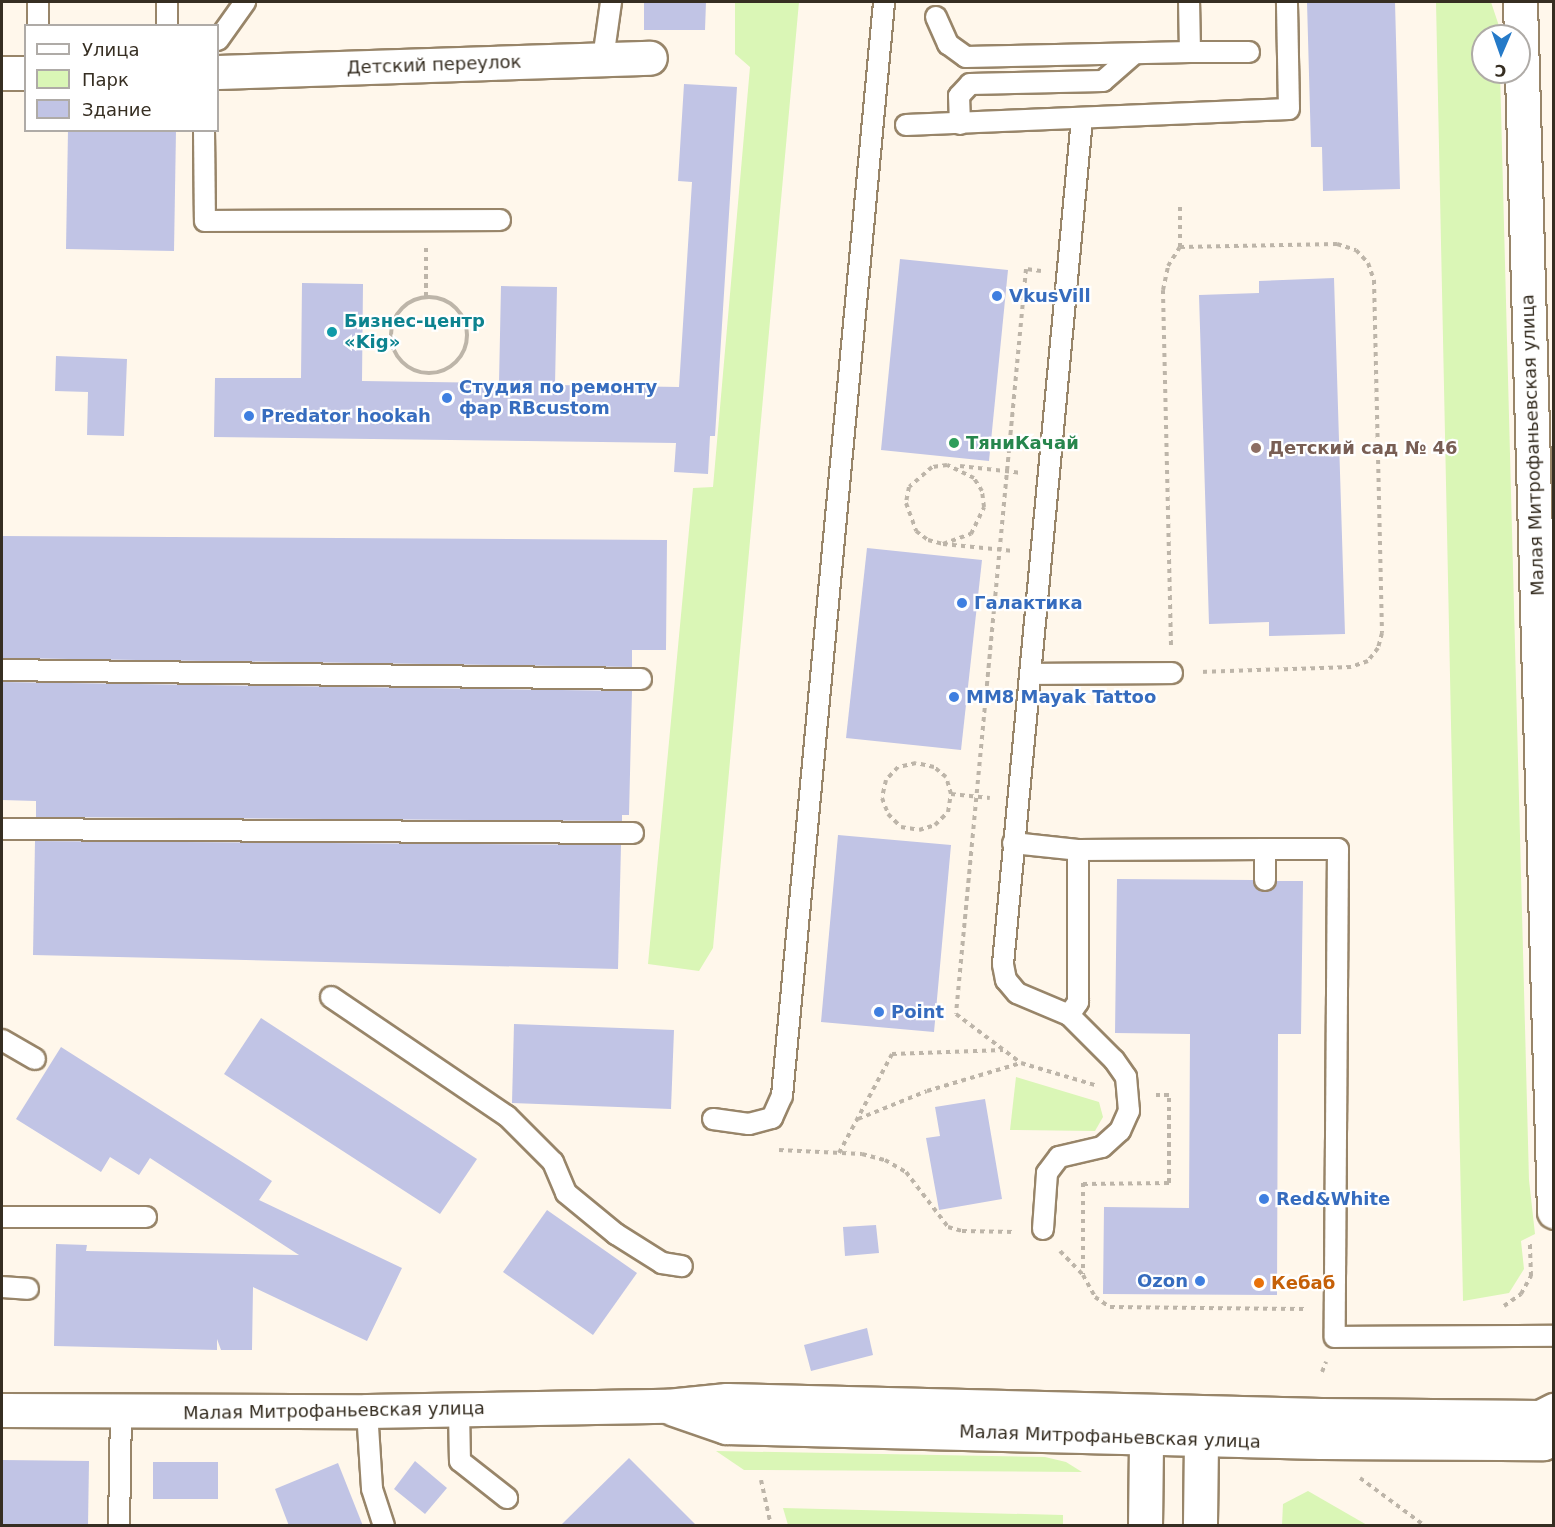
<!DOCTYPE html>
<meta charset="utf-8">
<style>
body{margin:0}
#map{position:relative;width:1555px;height:1527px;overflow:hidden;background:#fff7eb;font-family:"DejaVu Sans",sans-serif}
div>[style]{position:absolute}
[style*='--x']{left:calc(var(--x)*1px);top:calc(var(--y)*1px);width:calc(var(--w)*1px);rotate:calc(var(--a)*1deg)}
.green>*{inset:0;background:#daf6b6}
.building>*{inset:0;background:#c1c4e5}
.path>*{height:4px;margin-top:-2px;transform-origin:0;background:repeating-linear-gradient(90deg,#bdb5a9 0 4.5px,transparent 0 9px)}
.path>.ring{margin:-2px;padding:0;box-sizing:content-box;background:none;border:4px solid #bdb5a9;border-radius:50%}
.roads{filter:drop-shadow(2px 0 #988569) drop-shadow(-2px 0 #988569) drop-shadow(0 2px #988569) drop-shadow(0 -2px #988569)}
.lane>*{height:20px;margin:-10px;padding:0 10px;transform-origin:10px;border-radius:10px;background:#fff}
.street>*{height:33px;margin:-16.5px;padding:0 16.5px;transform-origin:16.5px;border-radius:16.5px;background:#fff}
.secondary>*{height:33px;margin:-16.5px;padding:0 16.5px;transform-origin:16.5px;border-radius:16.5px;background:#fff}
.dots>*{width:16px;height:16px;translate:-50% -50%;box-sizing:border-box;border:3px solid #fff;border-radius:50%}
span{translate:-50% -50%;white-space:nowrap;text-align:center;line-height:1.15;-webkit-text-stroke:4.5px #fff;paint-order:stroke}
.street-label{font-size:18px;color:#362e22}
.shop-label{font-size:18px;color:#366cbe;font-weight:700}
.left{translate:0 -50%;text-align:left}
.right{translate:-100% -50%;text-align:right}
.culture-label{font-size:18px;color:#0d838f;font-weight:700}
.leisure-label{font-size:18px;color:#27864d;font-weight:700}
.education-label{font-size:18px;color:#785e54;font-weight:700}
.food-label{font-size:18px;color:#c56008;font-weight:700}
.frame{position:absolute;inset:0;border:3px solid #362e22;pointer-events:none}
.legend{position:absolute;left:24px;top:24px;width:195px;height:108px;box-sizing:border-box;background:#fff;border:2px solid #afaba7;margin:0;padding:8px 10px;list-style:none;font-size:18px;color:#362e22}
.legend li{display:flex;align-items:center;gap:12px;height:30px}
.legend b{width:30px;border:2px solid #afaba7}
.north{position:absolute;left:1471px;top:24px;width:60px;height:60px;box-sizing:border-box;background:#fff;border:2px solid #afaba7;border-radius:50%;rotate:182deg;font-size:16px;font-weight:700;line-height:24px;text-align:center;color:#362e22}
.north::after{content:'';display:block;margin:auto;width:21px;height:27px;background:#257ac8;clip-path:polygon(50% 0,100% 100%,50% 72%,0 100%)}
</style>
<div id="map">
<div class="green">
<i style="clip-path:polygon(735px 2px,799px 2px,713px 948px,699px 971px,648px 964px,693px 488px,713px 487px,750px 67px,735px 54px)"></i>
<i style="clip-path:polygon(1436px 2px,1491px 2px,1499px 26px,1499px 36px,1483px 36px,1483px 72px,1500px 72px,1529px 1180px,1535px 1234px,1521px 1241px,1524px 1269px,1509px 1293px,1463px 1301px)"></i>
<i style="clip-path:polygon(1016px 1077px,1099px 1102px,1103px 1117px,1095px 1131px,1010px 1130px)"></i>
<i style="clip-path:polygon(716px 1451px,1045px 1457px,1066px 1462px,1082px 1472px,744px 1470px)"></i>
<i style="clip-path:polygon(1308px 1491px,1367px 1525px,1282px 1525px,1283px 1504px)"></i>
<i style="clip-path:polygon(783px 1508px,1063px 1515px,1063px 1525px,788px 1525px)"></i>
</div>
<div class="building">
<i style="clip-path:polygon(644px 2px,706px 2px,705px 30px,644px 30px)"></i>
<i style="clip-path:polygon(1307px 2px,1395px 2px,1400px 189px,1323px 191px,1322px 147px,1311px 147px)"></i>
<i style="clip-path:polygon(684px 84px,737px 87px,715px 436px,710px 436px,708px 474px,674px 472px,676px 443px,214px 437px,215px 378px,301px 378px,302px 283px,363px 284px,362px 381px,499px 383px,501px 286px,557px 287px,555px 385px,679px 387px,692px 182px,678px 181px)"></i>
<i style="clip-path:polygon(68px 130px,176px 130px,174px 251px,66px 249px)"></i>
<i style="clip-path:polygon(900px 259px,1008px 270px,989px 461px,881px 450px)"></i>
<i style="clip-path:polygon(1334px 278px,1345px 634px,1269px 636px,1269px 622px,1209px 624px,1199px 295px,1259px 293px,1259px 281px)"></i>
<i style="clip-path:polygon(56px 356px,127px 359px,124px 436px,87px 435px,88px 392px,55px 391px)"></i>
<i style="clip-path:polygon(2px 536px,667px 540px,666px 650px,632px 650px,632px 667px,2px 658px)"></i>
<i style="clip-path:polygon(867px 548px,982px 560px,961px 750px,846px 738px)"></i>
<i style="clip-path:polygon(2px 682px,632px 691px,629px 815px,622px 815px,622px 821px,36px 817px,36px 801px,2px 800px)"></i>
<i style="clip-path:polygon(838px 835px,951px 845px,934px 1032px,821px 1022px)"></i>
<i style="clip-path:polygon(35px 841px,621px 845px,618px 969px,33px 955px)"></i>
<i style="clip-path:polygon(1117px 879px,1253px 880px,1264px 892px,1271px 890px,1277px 881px,1303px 881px,1301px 1034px,1278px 1034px,1277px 1295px,1103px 1294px,1104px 1207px,1189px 1208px,1190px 1034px,1115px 1033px)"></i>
<i style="clip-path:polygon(261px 1018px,477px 1159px,440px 1214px,224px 1074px)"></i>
<i style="clip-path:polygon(514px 1024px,674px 1030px,671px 1109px,512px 1103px)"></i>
<i style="clip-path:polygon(61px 1047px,272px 1181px,259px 1200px,402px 1268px,367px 1341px,253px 1287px,252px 1350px,221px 1350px,217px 1339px,217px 1350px,54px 1346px,56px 1244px,87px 1245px,86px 1251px,299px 1255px,150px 1158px,139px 1175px,110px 1157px,101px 1172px,16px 1119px)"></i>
<i style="clip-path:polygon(985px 1099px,1002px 1199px,939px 1210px,926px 1138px,940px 1136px,935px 1107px)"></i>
<i style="clip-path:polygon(547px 1210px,637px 1273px,593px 1335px,503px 1272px)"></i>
<i style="clip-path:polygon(876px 1225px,879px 1253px,845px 1256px,843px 1227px)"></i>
<i style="clip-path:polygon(867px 1328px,873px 1355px,811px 1371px,804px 1345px)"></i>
<i style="clip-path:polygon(629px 1458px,697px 1526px,560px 1526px)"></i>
<i style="clip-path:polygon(2px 1460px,89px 1461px,88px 1526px,2px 1526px)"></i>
<i style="clip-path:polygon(415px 1461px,447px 1488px,425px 1514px,394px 1489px)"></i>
<i style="clip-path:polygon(153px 1462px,218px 1462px,218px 1499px,153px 1499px)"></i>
<i style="clip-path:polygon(338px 1463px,363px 1526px,289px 1526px,275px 1489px)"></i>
</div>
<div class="path">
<i style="--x:1180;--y:247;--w:157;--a:-1.1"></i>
<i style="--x:1337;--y:244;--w:20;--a:18"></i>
<i style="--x:1356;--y:250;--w:18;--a:47"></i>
<i style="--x:1368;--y:263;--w:18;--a:71"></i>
<i style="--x:1374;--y:280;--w:353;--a:88.7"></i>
<i style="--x:1382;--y:633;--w:16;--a:105"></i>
<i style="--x:1378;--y:648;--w:16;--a:128"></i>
<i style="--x:1368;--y:661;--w:18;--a:161"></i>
<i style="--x:1351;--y:667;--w:152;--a:178.1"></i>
<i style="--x:1041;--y:271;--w:15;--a:-172"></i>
<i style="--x:1026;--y:269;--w:748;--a:95.37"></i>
<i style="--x:956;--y:1014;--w:81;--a:37"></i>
<i style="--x:1021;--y:1063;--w:80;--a:16.6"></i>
<i style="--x:426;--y:297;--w:49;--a:-90"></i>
<i class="ring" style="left:391px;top:297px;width:72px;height:72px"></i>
<i style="--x:960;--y:466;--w:61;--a:6.5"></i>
<i style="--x:943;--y:544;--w:30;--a:-20"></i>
<i style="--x:971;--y:534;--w:30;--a:-64"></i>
<i style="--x:984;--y:507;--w:16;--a:-97"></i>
<i style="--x:982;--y:491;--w:15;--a:-122"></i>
<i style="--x:974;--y:478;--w:30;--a:-154"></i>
<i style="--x:947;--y:465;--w:15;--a:172"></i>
<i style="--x:932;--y:467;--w:30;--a:139"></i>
<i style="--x:909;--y:487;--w:16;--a:101"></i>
<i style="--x:906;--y:503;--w:30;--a:70"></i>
<i style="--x:916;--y:531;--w:15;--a:37"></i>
<i style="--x:928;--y:540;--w:16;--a:15"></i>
<i style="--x:943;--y:544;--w:71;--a:5.6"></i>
<i style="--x:1171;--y:645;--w:355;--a:-91.3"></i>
<i style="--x:1163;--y:290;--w:25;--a:-78"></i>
<i style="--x:1168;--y:266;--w:22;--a:-58"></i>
<i style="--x:1180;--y:247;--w:45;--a:-90"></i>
<i style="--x:951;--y:794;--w:18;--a:-106"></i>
<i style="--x:946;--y:777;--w:16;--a:-140"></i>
<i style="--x:934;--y:767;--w:18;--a:-167"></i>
<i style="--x:916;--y:763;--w:18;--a:167"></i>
<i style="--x:898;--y:767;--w:18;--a:133"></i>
<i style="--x:886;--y:780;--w:18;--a:103"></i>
<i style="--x:882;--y:798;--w:17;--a:69"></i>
<i style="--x:888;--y:814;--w:18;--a:45"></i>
<i style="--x:901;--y:827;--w:18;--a:9"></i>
<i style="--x:919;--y:830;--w:17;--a:-17"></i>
<i style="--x:935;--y:825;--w:18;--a:-45"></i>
<i style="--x:948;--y:812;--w:18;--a:-81"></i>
<i style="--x:951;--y:794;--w:39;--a:6"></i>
<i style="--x:858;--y:1119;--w:74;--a:-22.1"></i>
<i style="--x:927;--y:1091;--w:98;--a:-16.6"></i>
<i style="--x:779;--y:1150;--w:83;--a:2.8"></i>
<i style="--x:862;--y:1154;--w:24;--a:15"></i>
<i style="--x:885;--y:1160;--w:24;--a:30"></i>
<i style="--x:906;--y:1172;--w:69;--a:52.6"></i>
<i style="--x:948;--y:1227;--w:15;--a:16"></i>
<i style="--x:962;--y:1231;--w:53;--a:1.1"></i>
<i style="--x:839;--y:1153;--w:112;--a:-61.8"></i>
<i style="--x:892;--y:1054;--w:111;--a:-2.1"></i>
<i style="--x:1083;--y:1183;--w:91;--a:90"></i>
<i style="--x:1083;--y:1184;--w:86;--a:-0.7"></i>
<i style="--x:1169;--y:1183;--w:88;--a:-90"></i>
<i style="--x:1169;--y:1095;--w:13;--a:180"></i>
<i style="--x:1060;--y:1251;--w:33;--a:46"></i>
<i style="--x:1083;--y:1275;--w:25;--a:61"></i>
<i style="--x:1095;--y:1297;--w:18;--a:34"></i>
<i style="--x:1110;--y:1307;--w:198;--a:0.6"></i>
<i style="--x:1504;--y:1306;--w:21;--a:-35"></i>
<i style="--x:1521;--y:1294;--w:21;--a:-61"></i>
<i style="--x:1531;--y:1276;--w:33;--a:-92"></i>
<i style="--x:1322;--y:1372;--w:11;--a:-68"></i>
<i style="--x:1360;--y:1478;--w:81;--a:36.4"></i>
<i style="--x:761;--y:1480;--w:47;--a:77.7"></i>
</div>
<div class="roads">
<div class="lane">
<i style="--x:38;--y:2;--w:24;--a:90"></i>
<i style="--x:936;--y:17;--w:30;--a:66"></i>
<i style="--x:948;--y:44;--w:22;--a:36"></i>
<i style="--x:966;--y:57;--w:224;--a:-1.3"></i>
<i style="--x:1190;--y:52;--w:50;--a:-91.1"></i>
<i style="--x:167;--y:26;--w:24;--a:-90"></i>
<i style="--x:218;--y:40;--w:47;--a:-54.6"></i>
<i style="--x:1190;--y:52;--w:59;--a:0"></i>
<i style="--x:603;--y:59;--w:58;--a:-82"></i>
<i style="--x:960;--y:124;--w:28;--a:-92"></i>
<i style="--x:959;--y:96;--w:16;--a:-47"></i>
<i style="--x:970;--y:84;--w:133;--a:-1.3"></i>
<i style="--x:1103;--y:81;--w:41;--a:-41.1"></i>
<i style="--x:906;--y:125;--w:383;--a:-2.4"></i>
<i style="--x:1289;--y:109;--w:107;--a:-91.1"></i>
<i style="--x:204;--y:130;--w:91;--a:89.4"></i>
<i style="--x:205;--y:221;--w:295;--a:-0.2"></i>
<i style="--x:2;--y:670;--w:639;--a:0.81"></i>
<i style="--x:1030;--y:674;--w:142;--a:-0.4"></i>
<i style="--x:2;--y:829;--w:631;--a:0.36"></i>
<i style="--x:1013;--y:843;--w:65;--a:6.1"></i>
<i style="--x:1078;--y:850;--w:187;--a:-0.3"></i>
<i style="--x:1265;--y:880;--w:31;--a:-90"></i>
<i style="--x:1265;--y:849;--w:73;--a:0"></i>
<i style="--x:1338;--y:849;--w:488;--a:90.4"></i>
<i style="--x:1335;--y:1337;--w:219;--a:-0.3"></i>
<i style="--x:331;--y:997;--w:212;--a:34.1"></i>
<i style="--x:507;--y:1116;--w:65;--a:45"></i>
<i style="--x:553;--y:1162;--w:34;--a:67"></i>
<i style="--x:566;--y:1193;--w:65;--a:39.4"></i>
<i style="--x:616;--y:1234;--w:54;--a:32.2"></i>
<i style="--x:662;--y:1263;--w:20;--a:9"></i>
<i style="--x:1069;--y:1015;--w:16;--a:-55"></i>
<i style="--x:1078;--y:1002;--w:152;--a:-90"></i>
<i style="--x:2;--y:1040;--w:38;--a:30"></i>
<i style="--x:713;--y:1119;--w:36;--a:8"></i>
<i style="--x:749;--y:1124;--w:24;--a:-15"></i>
<i style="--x:772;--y:1118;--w:24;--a:-66"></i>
<i style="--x:782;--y:1096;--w:1099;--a:-84.67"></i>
<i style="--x:2;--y:1217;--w:144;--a:0"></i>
<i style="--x:1043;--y:1229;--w:56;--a:-85.9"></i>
<i style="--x:1047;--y:1173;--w:20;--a:-53"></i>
<i style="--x:1059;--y:1157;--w:44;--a:-13.1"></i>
<i style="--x:1102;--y:1147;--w:24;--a:-42"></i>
<i style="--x:1120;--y:1131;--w:22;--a:-66"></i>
<i style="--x:1129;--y:1111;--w:34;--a:-95"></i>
<i style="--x:1126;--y:1077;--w:21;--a:-125"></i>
<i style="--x:1114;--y:1060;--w:64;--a:-135"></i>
<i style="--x:1069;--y:1015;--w:56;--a:-157.1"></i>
<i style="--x:1017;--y:993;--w:17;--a:-130"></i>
<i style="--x:1006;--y:980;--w:16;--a:-101"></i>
<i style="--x:1003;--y:964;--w:849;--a:-84.66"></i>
<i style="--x:2;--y:1287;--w:26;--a:4"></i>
<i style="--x:459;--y:1410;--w:51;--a:88.9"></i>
<i style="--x:460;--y:1461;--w:60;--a:38.2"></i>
<i style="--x:367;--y:1411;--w:78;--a:86.3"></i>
<i style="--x:372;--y:1489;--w:39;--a:72"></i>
<i style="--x:119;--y:1526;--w:114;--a:-89"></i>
</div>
<div class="street">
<i style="--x:218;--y:72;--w:432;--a:-1.9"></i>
<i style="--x:2;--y:73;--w:24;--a:0"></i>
</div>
<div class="secondary">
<i style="--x:1520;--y:2;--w:1210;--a:88.39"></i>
<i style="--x:674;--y:1409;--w:55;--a:19.1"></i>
<i style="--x:726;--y:1427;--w:595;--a:1.44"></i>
<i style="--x:1321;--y:1442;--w:222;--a:0.3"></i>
<i style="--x:1543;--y:1443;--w:14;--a:-39"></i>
<i style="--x:2;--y:1410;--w:365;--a:0.2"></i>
<i style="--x:367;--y:1411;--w:300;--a:-1"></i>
<i style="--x:667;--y:1406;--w:60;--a:-5.7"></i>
<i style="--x:727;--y:1400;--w:594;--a:1.45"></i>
<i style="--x:1321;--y:1415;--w:219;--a:0.5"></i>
<i style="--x:1540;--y:1417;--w:16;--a:-27"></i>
<i style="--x:1185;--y:1426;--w:22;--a:43"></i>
<i style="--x:1201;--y:1441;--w:85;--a:90.7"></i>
<i style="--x:1145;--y:1526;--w:88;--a:-89.3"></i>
<i style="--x:1146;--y:1438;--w:21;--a:-51"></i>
</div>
</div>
<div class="dots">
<i style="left:997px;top:296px;background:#3f7fe0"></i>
<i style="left:332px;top:332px;background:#0f9aa8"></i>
<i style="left:447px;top:398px;background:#3f7fe0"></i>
<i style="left:249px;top:416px;background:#3f7fe0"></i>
<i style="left:954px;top:443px;background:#2e9e5b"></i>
<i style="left:1256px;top:448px;background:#8d6e63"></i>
<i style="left:962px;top:603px;background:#3f7fe0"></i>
<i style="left:954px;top:697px;background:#3f7fe0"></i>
<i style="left:879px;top:1012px;background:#3f7fe0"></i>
<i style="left:1264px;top:1199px;background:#3f7fe0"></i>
<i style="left:1200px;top:1281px;background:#3f7fe0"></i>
<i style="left:1259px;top:1283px;background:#e8710a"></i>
</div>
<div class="street-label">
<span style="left:434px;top:65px;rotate:-2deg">Детский переулок</span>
<span style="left:1533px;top:445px;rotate:-92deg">Малая Митрофаньевская улица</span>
<span style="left:334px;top:1411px;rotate:-1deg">Малая Митрофаньевская улица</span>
<span style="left:1110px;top:1437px;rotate:2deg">Малая Митрофаньевская улица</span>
</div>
<div class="shop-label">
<span class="left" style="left:1009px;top:296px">VkusVill</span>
<span class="left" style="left:459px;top:398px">Студия по ремонту<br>фар RBcustom</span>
<span class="left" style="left:261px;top:416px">Predator hookah</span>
<span class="left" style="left:974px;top:603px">Галактика</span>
<span class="left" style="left:966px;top:697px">MM8 Mayak Tattoo</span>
<span class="left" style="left:891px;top:1012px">Point</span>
<span class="left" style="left:1276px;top:1199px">Red&amp;White</span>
<span class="right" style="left:1188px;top:1281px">Ozon</span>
</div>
<div class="culture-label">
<span class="left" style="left:344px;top:332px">Бизнес-центр<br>«Kig»</span>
</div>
<div class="leisure-label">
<span class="left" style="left:966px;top:443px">ТяниКачай</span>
</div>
<div class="education-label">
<span class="left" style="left:1268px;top:448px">Детский сад № 46</span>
</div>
<div class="food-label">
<span class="left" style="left:1271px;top:1283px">Кебаб</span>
</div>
<div class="frame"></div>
<ul class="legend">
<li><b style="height:8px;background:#fff"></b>Улица</li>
<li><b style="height:16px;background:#daf6b6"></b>Парк</li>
<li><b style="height:16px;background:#c1c4e5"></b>Здание</li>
</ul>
<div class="north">С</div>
</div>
